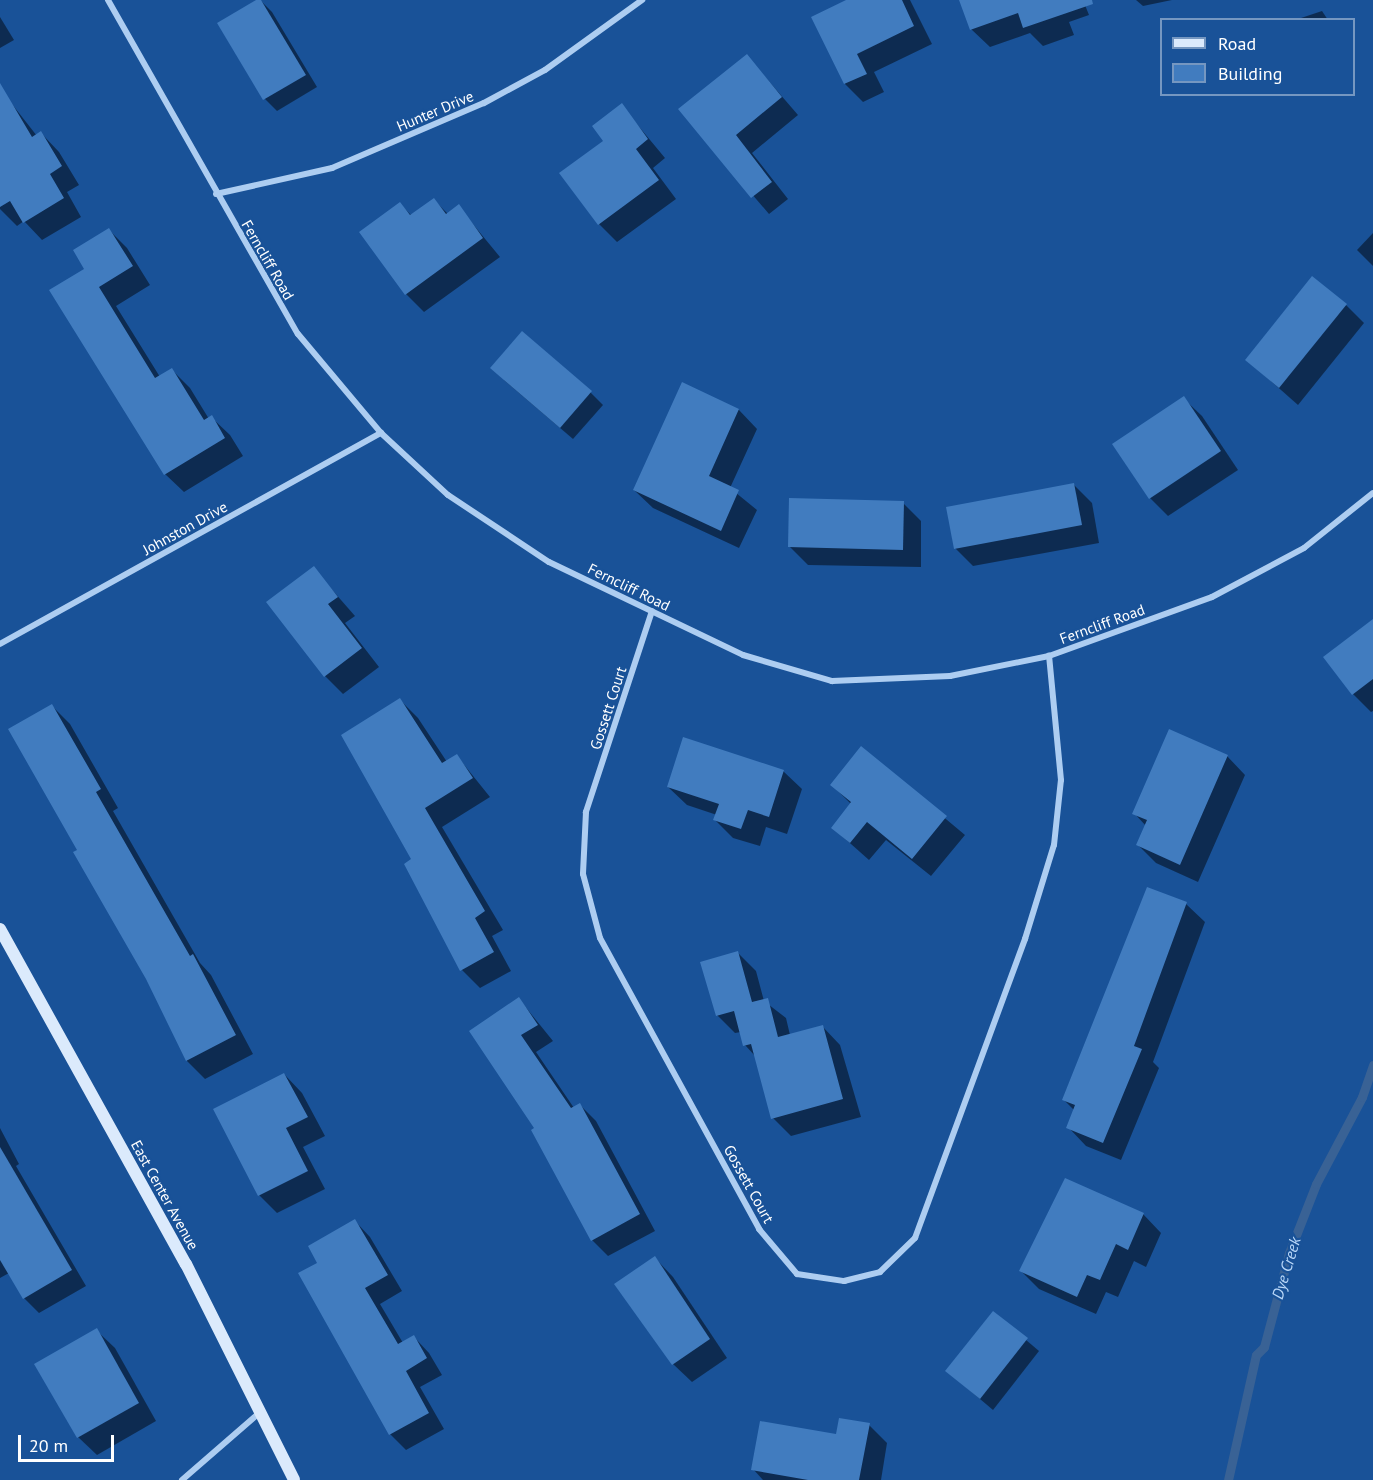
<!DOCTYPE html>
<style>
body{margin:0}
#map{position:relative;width:1373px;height:1480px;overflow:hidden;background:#195298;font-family:"PT Sans",sans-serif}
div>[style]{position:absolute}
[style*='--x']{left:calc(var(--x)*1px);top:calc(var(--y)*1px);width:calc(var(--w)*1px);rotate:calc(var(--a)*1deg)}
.shadow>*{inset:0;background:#0007}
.stream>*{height:9px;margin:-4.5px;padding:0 4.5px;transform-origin:4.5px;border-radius:4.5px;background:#396295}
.building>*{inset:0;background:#417cbf}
.street>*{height:6px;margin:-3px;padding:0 3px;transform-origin:3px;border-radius:3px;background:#adcdf1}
.secondary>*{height:12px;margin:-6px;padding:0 6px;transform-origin:6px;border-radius:6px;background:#dbeafc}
span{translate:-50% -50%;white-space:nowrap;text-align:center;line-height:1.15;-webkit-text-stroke:4.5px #195298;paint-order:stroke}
.street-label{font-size:15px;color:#fff}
.water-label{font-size:16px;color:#b9d7f8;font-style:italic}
.legend{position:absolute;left:1160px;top:18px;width:195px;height:78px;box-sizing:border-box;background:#195298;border:2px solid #7597c1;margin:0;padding:8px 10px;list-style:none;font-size:18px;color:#fff}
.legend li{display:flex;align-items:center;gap:12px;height:30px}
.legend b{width:30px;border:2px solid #7597c1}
.scale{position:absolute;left:18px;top:1435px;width:96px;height:27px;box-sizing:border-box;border:3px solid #fff;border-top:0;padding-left:8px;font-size:18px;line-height:21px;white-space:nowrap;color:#fff;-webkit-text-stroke:4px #195298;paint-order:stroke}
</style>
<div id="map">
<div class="shadow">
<i style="clip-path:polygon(260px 0,272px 12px,317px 87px,277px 111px,265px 99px,219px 24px)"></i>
<i style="clip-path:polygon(849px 0,910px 0,932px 44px,874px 72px,884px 92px,863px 102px,845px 84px,813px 17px)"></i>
<i style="clip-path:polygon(961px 0,1083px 0,1089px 15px,1069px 22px,1074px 35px,1043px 46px,1030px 33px,990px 47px,971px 29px)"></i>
<i style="clip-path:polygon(1136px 0,1172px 0,1143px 6px)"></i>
<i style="clip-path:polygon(1322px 11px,1328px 20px,1301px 20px,1301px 18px)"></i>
<i style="clip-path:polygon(0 17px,14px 40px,0 48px)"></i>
<i style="clip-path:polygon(747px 56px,798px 115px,752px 153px,788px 199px,769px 214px,680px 110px)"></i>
<i style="clip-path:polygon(8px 99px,37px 136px,41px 133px,59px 152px,79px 185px,67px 192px,81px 217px,42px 240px,24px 221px,17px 226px,0 209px,0 103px)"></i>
<i style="clip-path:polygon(621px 105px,665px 158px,653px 168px,676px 199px,617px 242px,599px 224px,605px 141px)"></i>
<i style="clip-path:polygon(434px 200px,448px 214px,458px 206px,500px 257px,424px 312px,406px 294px,400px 204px,412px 216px)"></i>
<i style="clip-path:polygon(109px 230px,127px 248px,150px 285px,116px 306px,160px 377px,172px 370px,190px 388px,209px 419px,211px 417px,230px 435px,243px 456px,184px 492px,165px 474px,86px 269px)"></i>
<i style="clip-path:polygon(1373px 233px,1373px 266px,1357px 250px)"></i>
<i style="clip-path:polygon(1346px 305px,1364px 323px,1298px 405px,1247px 360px)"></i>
<i style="clip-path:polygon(504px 380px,590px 392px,603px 405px,573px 439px)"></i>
<i style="clip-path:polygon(683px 384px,739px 410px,757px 429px,730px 488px,757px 510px,739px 548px,653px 508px,634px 490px)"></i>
<i style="clip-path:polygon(1183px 398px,1202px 416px,1238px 470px,1168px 516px,1150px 498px)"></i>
<i style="clip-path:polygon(1074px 485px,1092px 503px,1099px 543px,973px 566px,955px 548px)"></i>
<i style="clip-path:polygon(903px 503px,921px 521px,921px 567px,808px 565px,790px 547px)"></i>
<i style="clip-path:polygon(313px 568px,355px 616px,345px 623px,379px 667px,343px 694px,325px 676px)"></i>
<i style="clip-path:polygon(1373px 621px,1373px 711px,1371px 712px,1353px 694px)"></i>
<i style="clip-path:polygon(400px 700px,418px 718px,447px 762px,457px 756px,490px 797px,442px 827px,503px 930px,492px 936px,511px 971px,480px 988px,462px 970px,413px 860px)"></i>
<i style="clip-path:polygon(52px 706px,70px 724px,118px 808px,113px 811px,200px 963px,211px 975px,253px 1054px,205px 1079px,187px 1061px,147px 979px)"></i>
<i style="clip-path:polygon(861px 748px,965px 835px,931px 876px,886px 840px,869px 860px,833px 828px,852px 805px,832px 785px)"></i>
<i style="clip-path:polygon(1227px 756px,1245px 775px,1198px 882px,1156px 863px,1138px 845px,1146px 826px,1134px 813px)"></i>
<i style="clip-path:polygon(783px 771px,802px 789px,787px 834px,766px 827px,760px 846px,733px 838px,715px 820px,717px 815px,687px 805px,668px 787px)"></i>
<i style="clip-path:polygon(1148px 889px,1186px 904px,1205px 922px,1153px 1062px,1159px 1068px,1121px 1160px,1086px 1146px,1068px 1127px,1074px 1110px,1063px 1099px)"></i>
<i style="clip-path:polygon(738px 953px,756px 971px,764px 1001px,786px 1018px,790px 1035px,822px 1026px,840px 1045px,861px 1117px,791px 1136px,773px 1118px,755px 1056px,745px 1045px,741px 1032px,735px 1033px,717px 1015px)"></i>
<i style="clip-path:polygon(519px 999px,553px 1041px,536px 1052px,574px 1108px,580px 1105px,596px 1121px,655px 1231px,608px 1256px,592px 1240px,536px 1129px,471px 1031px)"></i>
<i style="clip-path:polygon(284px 1074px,302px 1093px,325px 1136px,303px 1147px,325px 1189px,277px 1213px,259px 1195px)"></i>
<i style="clip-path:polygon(0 1128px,19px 1164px,16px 1166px,86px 1286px,39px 1313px,24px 1298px,9px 1273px,0 1278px)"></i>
<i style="clip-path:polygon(1143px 1214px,1161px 1233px,1146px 1267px,1134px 1261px,1118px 1297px,1106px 1292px,1096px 1314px,1039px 1289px,1021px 1271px)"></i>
<i style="clip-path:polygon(355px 1221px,370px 1237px,402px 1291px,380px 1304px,403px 1343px,414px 1337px,429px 1353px,442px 1375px,420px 1387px,444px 1429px,406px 1450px,390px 1434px,300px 1274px,319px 1263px)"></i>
<i style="clip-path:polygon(655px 1258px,673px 1277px,727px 1358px,692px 1382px,673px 1364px)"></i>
<i style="clip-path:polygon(994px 1313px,1039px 1351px,993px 1410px,947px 1371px)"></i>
<i style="clip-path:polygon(96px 1330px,115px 1348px,156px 1421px,97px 1455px,78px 1437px)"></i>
<i style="clip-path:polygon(869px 1425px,887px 1443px,881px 1480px,763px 1480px,753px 1469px)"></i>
</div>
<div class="stream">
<i style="--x:1228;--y:1480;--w:128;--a:-77.4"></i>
<i style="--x:1256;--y:1355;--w:11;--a:-45"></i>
<i style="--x:1264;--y:1347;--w:97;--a:-75.1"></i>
<i style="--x:1289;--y:1253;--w:74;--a:-68.6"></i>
<i style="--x:1316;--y:1184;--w:98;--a:-62.1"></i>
<i style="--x:1362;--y:1097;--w:34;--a:-71"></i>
</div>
<div class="building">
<i style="clip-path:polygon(256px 0,261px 0,306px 75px,263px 100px,217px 23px)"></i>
<i style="clip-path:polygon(846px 0,902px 0,914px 26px,857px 54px,867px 74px,844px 84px,811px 17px)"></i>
<i style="clip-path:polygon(959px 0,1092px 0,1093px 4px,1023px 28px,1018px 13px,970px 30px)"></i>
<i style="clip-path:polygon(747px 54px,782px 97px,736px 135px,772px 182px,751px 198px,678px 109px)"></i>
<i style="clip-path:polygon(0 83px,32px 137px,41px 131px,62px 166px,50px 174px,64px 198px,23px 223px,10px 201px,0 207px)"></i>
<i style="clip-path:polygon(622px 103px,648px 139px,636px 149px,659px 180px,598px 225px,559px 173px,603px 141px,592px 126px)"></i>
<i style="clip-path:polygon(434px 198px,446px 214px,459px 204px,483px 238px,405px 295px,359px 232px,400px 202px,410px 215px)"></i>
<i style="clip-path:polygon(109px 228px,133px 266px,99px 287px,155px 378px,172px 368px,204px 420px,212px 415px,225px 438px,164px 475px,49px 290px,84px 269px,73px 250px)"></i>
<i style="clip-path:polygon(1312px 276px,1347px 304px,1279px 388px,1245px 360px)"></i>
<i style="clip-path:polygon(522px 331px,592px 391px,560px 428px,490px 368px)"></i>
<i style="clip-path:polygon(682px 382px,739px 409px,709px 476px,739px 490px,721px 531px,633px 490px)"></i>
<i style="clip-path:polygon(1184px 396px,1221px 451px,1149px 499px,1112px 444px)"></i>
<i style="clip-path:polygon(1074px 483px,1082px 525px,954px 549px,946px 507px)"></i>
<i style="clip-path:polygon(789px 498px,904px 501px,903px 550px,788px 547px)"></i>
<i style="clip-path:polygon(314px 566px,338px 597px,328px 604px,362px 648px,324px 677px,266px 602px)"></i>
<i style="clip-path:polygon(1373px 619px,1373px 679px,1352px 695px,1323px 657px)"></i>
<i style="clip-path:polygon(400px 698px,442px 763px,457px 754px,473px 778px,425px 808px,485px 911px,475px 918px,494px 952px,460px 971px,404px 864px,411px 859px,341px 735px)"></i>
<i style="clip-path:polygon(52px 704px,101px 789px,96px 792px,190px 956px,193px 954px,236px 1035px,186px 1061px,146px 979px,73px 852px,77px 850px,8px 729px)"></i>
<i style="clip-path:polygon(1169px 729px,1228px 755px,1180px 865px,1136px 845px,1147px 820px,1132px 814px)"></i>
<i style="clip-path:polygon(683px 737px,784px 770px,769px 817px,748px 810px,741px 829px,713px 820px,719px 804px,667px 787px)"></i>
<i style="clip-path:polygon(861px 746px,947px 816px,912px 859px,867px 822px,850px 843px,831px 828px,851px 802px,830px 785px)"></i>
<i style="clip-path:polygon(1147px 887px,1187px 902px,1134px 1046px,1142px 1049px,1103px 1143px,1066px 1128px,1075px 1105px,1062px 1100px)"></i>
<i style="clip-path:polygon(738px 951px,752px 1002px,768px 998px,778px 1037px,823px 1025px,843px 1099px,771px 1119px,751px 1044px,743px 1046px,734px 1011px,716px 1016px,700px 962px)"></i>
<i style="clip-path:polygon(519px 997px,538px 1025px,521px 1035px,571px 1108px,580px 1103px,640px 1214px,591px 1241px,531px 1130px,534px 1128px,469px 1031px)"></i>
<i style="clip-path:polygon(284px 1073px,308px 1117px,286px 1128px,308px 1171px,258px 1196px,213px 1109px)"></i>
<i style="clip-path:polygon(0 1147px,72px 1270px,23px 1299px,0 1260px)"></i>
<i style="clip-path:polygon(1065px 1178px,1144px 1213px,1128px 1250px,1116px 1244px,1100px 1280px,1087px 1275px,1077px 1297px,1019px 1271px)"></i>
<i style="clip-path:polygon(355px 1219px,388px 1275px,365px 1288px,398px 1344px,414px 1335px,427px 1358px,406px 1371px,429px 1413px,389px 1435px,298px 1273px,317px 1263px,308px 1246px)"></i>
<i style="clip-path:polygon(655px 1256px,710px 1339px,672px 1365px,614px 1284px)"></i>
<i style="clip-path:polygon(993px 1311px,1028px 1338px,980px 1399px,945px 1371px)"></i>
<i style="clip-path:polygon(97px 1328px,139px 1403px,77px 1438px,34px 1364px)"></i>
<i style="clip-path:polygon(839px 1418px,870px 1423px,859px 1480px,808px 1480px,751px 1470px,760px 1421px,836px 1434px)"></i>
</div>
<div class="street">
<i style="--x:108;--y:0;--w:384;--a:60.4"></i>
<i style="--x:298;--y:334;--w:129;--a:50"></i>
<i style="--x:381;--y:433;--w:91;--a:42.8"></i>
<i style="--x:448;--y:495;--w:121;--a:33.6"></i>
<i style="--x:549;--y:562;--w:215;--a:25.6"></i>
<i style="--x:743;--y:655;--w:93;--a:16.3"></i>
<i style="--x:832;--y:681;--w:118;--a:-2.4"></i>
<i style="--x:950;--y:676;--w:101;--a:-11.4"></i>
<i style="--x:1049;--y:656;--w:173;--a:-19.9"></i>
<i style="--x:1212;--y:597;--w:104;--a:-28"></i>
<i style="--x:1304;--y:548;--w:88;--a:-38.6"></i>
<i style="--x:216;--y:194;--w:119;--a:-12.6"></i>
<i style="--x:332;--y:168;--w:165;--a:-23.2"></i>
<i style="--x:484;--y:103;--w:69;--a:-28.4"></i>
<i style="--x:545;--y:70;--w:120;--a:-35.8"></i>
<i style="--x:652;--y:611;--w:212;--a:108.2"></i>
<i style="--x:586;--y:812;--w:62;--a:92.8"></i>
<i style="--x:583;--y:874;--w:66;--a:75.1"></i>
<i style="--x:600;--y:938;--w:332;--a:61.3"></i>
<i style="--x:759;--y:1229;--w:59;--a:49.8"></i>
<i style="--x:797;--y:1274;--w:48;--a:8.5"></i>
<i style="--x:844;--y:1281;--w:37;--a:-14"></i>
<i style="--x:880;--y:1272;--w:49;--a:-44.2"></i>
<i style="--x:915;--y:1238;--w:319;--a:-69.8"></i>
<i style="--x:1025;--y:939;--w:98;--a:-72.9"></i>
<i style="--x:1054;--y:845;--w:65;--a:-83.9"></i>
<i style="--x:1061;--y:780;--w:125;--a:-95.5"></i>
<i style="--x:0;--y:644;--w:436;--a:-29"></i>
<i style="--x:182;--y:1480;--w:102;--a:-41"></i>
</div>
<div class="secondary">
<i style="--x:0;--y:929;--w:383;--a:61"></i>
<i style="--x:186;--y:1264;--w:241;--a:63.4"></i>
</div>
<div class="street-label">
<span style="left:435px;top:111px;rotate:-23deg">Hunter Drive</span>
<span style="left:268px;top:260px;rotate:60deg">Ferncliff Road</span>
<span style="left:185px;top:528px;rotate:-29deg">Johnston Drive</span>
<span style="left:629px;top:587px;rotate:26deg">Ferncliff Road</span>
<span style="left:1102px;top:624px;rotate:-20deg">Ferncliff Road</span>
<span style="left:608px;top:708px;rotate:-72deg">Gossett Court</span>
<span style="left:749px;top:1184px;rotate:61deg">Gossett Court</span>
<span style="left:165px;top:1195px;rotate:61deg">East Center Avenue</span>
</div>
<div class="water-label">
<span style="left:1286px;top:1268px;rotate:-73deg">Dye Creek</span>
</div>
<ul class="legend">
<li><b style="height:8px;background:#dbeafc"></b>Road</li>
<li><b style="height:16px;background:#417cbf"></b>Building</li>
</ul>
<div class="scale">20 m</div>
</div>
